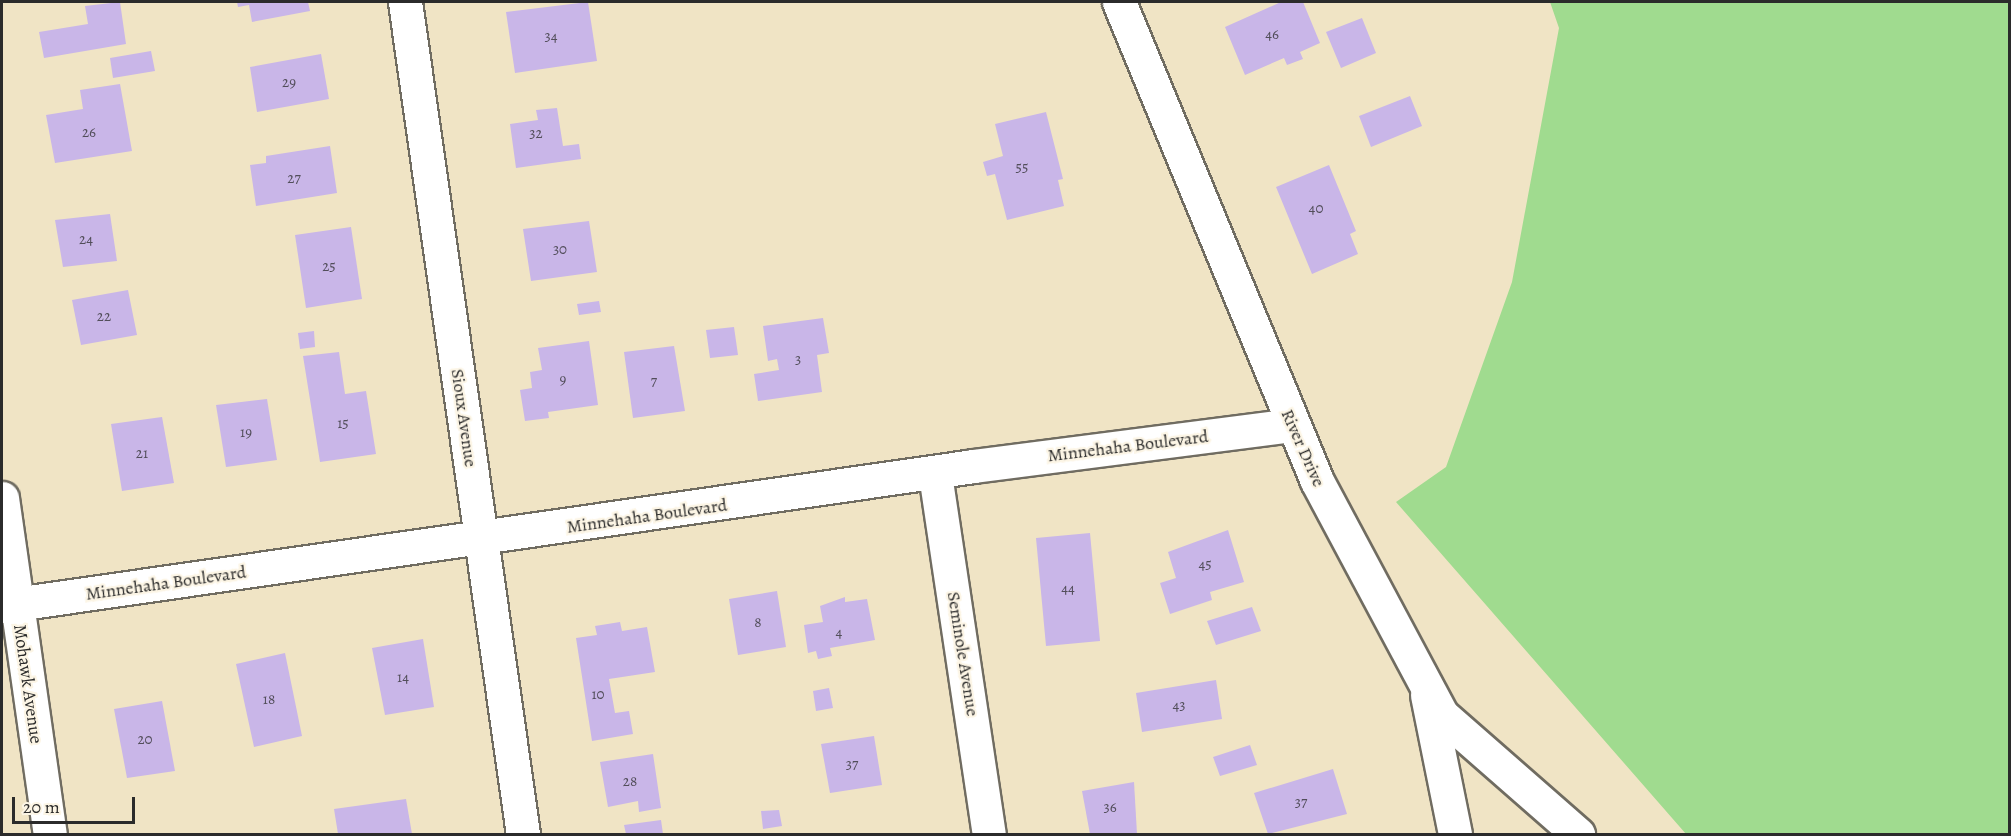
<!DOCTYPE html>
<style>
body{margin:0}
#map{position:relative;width:2011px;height:836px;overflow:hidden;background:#f0e4c5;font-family:Alegreya,serif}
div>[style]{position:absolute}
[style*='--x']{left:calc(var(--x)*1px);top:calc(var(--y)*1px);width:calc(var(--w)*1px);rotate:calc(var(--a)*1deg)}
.green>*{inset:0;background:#a0db8f}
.building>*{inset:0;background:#c9b6e8}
.roads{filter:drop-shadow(2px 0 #706c61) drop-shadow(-2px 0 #706c61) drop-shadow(0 2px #706c61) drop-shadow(0 -2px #706c61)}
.street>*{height:33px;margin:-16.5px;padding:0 16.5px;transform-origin:16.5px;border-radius:16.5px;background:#fff}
span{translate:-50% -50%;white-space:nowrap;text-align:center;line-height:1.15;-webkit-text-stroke:4.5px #fcf5e5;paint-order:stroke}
.number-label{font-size:15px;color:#524e5a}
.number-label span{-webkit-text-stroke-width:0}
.street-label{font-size:18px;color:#2b2b2b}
.frame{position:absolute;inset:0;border:3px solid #2b2b2b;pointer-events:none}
.scale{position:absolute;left:12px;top:797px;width:123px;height:27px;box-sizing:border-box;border:3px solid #2b2b2b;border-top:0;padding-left:8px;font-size:18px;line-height:21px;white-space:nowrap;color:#2b2b2b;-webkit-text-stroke:4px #fcf5e5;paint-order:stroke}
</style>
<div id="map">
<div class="green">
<i style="clip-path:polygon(1550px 2px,2009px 2px,2009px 834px,1686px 834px,1396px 502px,1446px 467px,1512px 282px,1559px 28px)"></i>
</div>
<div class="building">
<i style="clip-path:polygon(120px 2px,126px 44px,44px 58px,39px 32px,88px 24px,85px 6px)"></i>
<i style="clip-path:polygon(237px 2px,308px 2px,310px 11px,252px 22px,249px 5px,238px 7px)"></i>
<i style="clip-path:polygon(588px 2px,597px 61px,515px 73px,506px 12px)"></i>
<i style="clip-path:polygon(1281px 2px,1303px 2px,1320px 43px,1300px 52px,1303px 59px,1287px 65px,1284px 58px,1245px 75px,1225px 27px)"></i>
<i style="clip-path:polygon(1362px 18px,1376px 53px,1341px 68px,1326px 32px)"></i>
<i style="clip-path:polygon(151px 51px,155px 71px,113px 78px,110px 58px)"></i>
<i style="clip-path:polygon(321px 54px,329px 99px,257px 112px,250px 67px)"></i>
<i style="clip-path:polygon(120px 84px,132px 151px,55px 163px,46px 115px,83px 109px,80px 90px)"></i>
<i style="clip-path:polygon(1410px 96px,1422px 126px,1371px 147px,1359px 116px)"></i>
<i style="clip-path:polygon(557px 108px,563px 146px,579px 144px,581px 159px,516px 168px,510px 124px,538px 120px,536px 110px)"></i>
<i style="clip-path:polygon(1046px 112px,1063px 179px,1058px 180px,1064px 206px,1007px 220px,995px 174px,987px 176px,983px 162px,1003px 156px,995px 124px)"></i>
<i style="clip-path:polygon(330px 146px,337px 193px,256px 206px,250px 165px,266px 163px,266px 156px)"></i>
<i style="clip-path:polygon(1329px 165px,1356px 231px,1350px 234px,1358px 254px,1312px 274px,1276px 187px)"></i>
<i style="clip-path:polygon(110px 214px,117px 261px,63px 267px,55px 220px)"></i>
<i style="clip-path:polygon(589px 221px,597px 272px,531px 281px,523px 229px)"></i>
<i style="clip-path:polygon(351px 227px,362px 299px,306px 308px,295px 235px)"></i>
<i style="clip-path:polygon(128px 290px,137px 335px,81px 345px,72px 300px)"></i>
<i style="clip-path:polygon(599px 301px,601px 312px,579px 315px,577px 304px)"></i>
<i style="clip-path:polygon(823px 318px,829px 353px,817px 355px,822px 392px,758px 401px,754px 374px,779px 370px,777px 359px,768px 361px,763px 326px)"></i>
<i style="clip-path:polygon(734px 327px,738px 355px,710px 358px,706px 330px)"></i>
<i style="clip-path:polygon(314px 331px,315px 347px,300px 349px,298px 333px)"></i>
<i style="clip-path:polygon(589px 341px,598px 405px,548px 412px,549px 418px,525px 421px,520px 390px,532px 388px,530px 372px,542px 370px,538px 348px)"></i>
<i style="clip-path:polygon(674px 346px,685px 411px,633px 418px,624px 352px)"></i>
<i style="clip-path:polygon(339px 352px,345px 394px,366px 391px,376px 454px,320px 462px,303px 356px)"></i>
<i style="clip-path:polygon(267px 399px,277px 460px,226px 467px,216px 405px)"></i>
<i style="clip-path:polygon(162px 417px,174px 483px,122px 491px,111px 424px)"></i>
<i style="clip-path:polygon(1228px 530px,1244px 582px,1210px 592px,1212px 600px,1170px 614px,1160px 583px,1176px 578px,1168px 552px)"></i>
<i style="clip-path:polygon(1090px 533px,1100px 641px,1046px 646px,1036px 538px)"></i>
<i style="clip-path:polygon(777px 591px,786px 647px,738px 655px,729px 599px)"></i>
<i style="clip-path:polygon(845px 597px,845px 602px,867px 599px,875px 640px,830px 648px,832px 656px,818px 659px,816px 651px,808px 653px,804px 625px,823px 622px,820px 606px)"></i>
<i style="clip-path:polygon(1252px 607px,1261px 631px,1216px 645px,1207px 621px)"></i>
<i style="clip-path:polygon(620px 622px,622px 631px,647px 627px,655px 672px,609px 679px,615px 713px,629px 711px,633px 734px,592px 741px,576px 638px,597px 635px,595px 626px)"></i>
<i style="clip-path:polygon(423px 639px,434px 707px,385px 715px,372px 648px)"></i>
<i style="clip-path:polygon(285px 653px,302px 736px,254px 747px,236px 664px)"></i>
<i style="clip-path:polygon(1216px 680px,1222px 719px,1142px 732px,1136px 693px)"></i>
<i style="clip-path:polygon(829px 688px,833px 708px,816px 711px,813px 691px)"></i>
<i style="clip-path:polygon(162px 701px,175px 771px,127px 778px,114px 709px)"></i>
<i style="clip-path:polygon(874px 736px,882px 785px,830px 793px,821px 744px)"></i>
<i style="clip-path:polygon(1250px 745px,1257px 765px,1220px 776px,1213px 757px)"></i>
<i style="clip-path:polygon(653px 754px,661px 808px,639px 812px,638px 801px,608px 807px,600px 762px)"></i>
<i style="clip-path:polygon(1333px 769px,1347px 814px,1268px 834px,1254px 793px)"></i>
<i style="clip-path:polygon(1134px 782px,1137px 834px,1090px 834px,1082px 791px)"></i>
<i style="clip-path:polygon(406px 799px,412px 834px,338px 834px,334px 809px)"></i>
<i style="clip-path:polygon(779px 810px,782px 826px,763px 829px,761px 811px)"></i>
<i style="clip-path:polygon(661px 820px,663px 834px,626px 834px,624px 825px)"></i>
</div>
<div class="roads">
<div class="street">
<i style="--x:405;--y:2;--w:840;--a:81.93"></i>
<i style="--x:1119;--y:2;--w:518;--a:67.54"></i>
<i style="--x:1317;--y:481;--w:265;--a:61.9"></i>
<i style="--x:1442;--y:715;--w:181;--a:41.2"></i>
<i style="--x:935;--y:474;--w:364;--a:81.5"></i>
<i style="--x:2;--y:498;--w:339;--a:81.9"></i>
<i style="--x:2;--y:606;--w:981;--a:-8.2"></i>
<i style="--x:973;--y:466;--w:322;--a:-7.3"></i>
<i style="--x:1427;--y:695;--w:142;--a:78.6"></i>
</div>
</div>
<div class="number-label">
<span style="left:1272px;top:35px">46</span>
<span style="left:551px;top:37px">34</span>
<span style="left:289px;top:83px">29</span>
<span style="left:89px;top:133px">26</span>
<span style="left:536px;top:134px">32</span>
<span style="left:1022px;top:168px">55</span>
<span style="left:294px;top:179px">27</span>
<span style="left:1316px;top:209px">40</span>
<span style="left:86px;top:240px">24</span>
<span style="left:560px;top:250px">30</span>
<span style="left:329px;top:267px">25</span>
<span style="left:104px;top:317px">22</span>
<span style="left:798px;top:360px">3</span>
<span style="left:563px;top:380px">9</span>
<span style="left:654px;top:382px">7</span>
<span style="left:343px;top:424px">15</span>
<span style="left:246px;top:433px">19</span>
<span style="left:142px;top:454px">21</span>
<span style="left:1205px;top:565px">45</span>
<span style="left:1068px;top:589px">44</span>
<span style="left:758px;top:623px">8</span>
<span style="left:839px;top:633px">4</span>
<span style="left:403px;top:678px">14</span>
<span style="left:598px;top:695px">10</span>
<span style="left:269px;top:700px">18</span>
<span style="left:1179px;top:706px">43</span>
<span style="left:145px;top:740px">20</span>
<span style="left:852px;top:765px">37</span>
<span style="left:630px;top:782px">28</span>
<span style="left:1301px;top:803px">37</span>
<span style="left:1110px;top:808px">36</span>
</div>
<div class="street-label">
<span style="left:464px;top:418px;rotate:82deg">Sioux Avenue</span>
<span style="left:1128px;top:446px;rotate:-7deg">Minnehaha Boulevard</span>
<span style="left:1303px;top:448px;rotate:66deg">River Drive</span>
<span style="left:647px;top:516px;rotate:-8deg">Minnehaha Boulevard</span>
<span style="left:166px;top:583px;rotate:-8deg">Minnehaha Boulevard</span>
<span style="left:963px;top:654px;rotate:81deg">Seminole Avenue</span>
<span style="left:28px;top:684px;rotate:82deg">Mohawk Avenue</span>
</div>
<div class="frame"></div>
<div class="scale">20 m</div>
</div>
